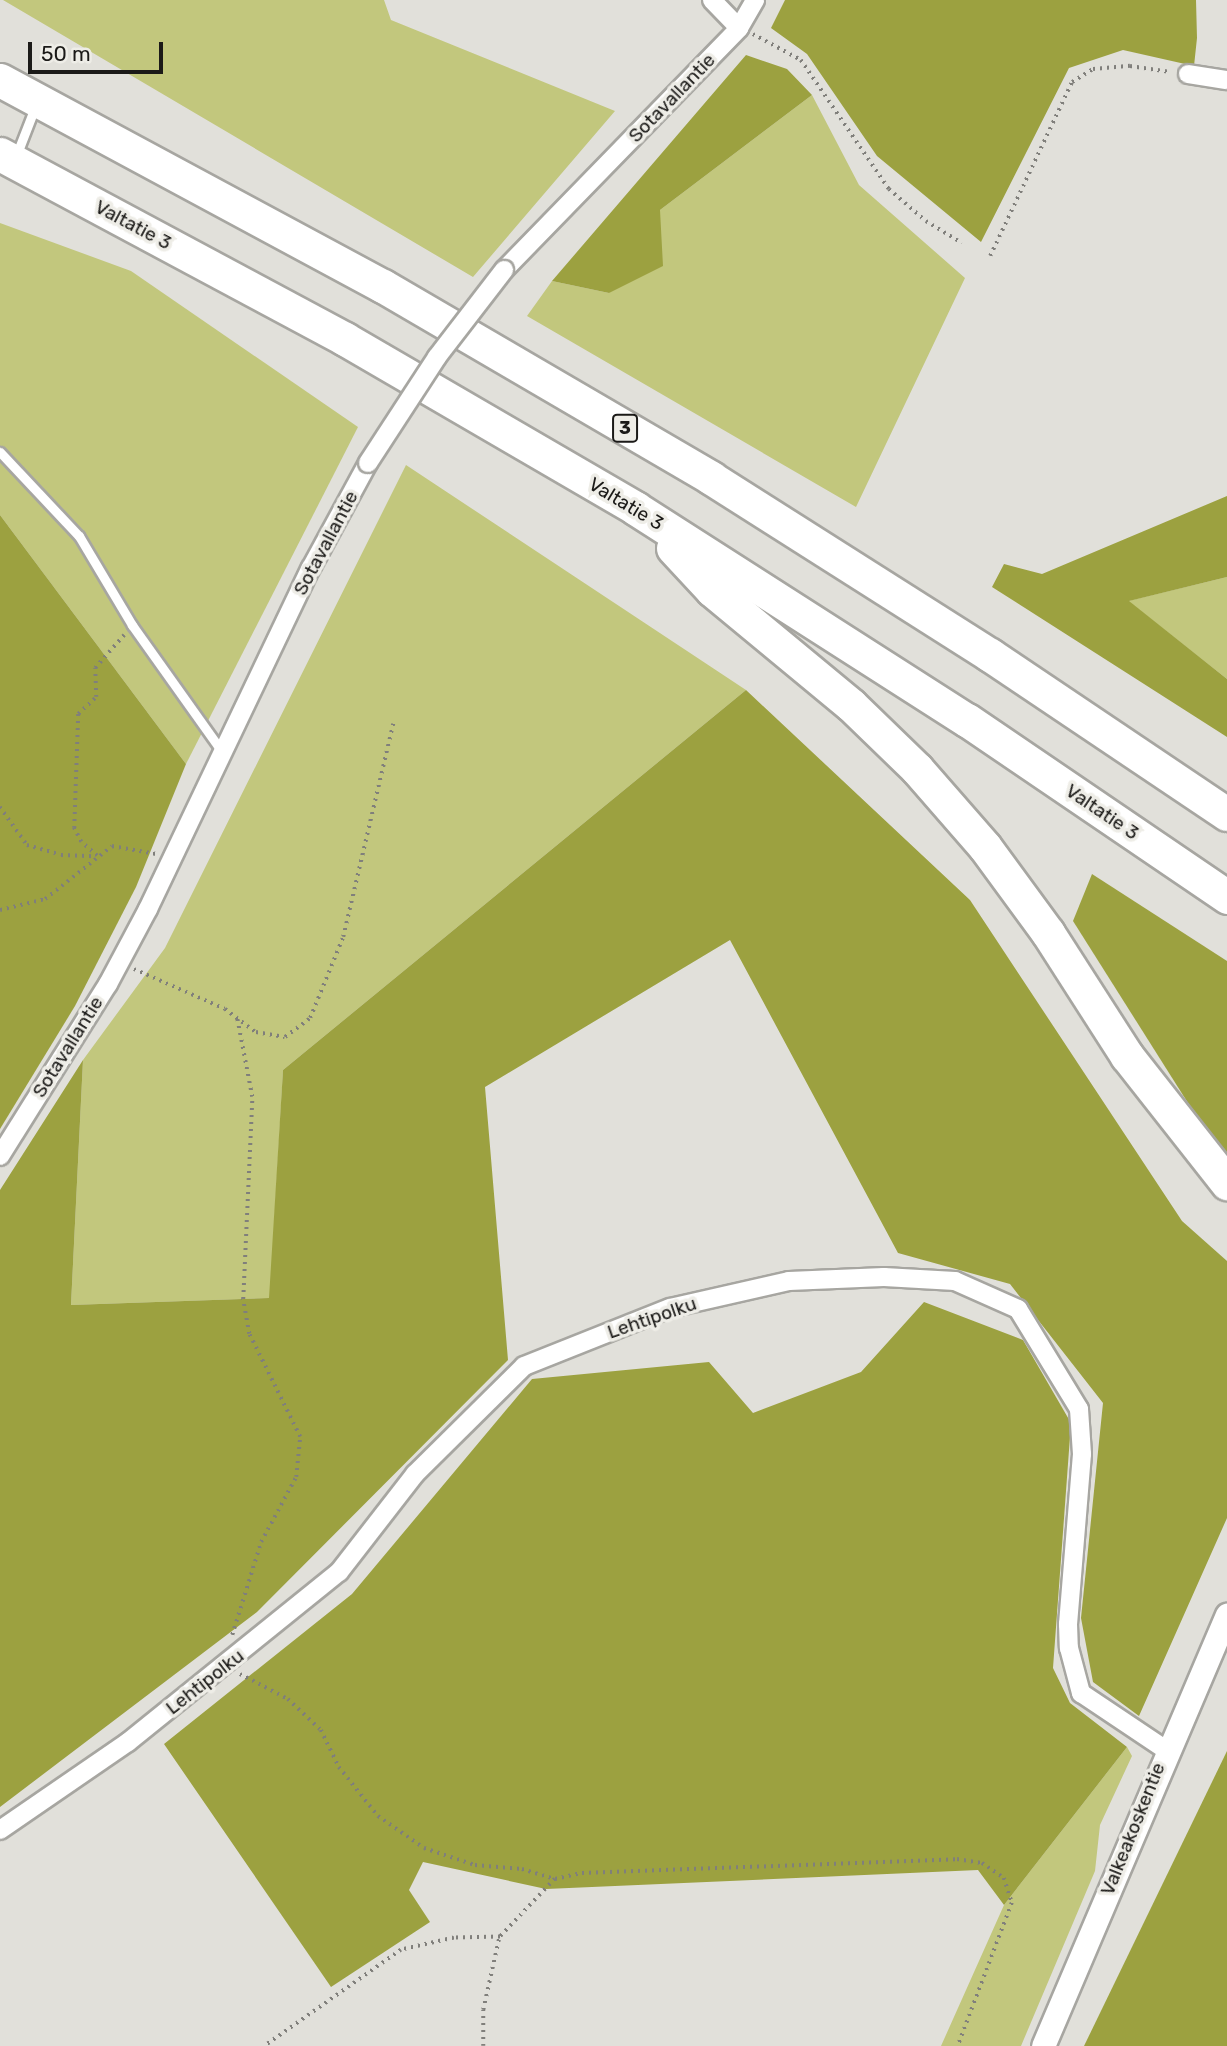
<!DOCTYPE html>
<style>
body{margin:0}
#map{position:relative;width:1227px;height:2046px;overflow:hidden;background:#e1e0da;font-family:Rubik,sans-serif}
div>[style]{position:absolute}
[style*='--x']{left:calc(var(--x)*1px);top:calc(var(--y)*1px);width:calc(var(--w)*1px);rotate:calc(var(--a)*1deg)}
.green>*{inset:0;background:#c2c77d}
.forest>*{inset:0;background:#9ca140}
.path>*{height:3.5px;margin-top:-1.75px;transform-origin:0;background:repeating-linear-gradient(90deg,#807f7b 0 2px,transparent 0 7px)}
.roads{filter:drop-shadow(2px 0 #a7a6a1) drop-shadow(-2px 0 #a7a6a1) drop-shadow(0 2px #a7a6a1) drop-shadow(0 -2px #a7a6a1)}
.service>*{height:9px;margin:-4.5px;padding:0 4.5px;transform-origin:4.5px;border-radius:4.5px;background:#fff}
.minor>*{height:18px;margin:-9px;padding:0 9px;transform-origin:9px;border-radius:9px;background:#fff}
.tertiary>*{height:23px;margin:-11.5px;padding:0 11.5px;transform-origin:11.5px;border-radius:11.5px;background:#fff}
.motorway>*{height:33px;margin:-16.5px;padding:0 16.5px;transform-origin:16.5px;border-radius:16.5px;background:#fff}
.bridges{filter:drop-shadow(2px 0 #a7a6a1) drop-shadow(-2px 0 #a7a6a1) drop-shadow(0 2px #a7a6a1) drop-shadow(0 -2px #a7a6a1)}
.minor-bridge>*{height:18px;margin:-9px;padding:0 9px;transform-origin:9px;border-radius:9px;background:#fff}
span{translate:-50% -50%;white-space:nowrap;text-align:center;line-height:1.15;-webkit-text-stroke:7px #eeede7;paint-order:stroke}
.shield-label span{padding:2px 5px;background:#eeede7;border:2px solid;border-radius:5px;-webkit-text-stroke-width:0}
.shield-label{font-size:18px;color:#1b1a18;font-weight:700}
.street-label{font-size:19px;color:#1b1a18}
.scale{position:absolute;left:28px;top:42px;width:135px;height:32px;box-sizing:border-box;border:4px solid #1b1a18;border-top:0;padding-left:9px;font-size:21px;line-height:24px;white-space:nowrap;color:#1b1a18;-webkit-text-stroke:5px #eeede7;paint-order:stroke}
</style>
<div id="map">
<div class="green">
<i style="clip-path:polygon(3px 0,384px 0,391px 20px,615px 111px,473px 277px)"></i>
<i style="clip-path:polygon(812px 95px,859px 185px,965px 278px,856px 507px,527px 316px,552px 281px,609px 293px,660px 210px)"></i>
<i style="clip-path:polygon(0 223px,131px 271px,358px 427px,186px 764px,0 515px)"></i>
<i style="clip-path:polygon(406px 465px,746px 690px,283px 1070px,270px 1298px,71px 1305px,83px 1060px,165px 948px)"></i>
<i style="clip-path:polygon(1227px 577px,1227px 679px,1128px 601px)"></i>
<i style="clip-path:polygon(1127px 1747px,1132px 1756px,1100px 1825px,1095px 1871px,1021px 2046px,941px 2046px,1004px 1905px)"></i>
</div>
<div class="forest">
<i style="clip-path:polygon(785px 0,1196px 0,1197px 38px,1194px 66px,1123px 50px,1069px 68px,981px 242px,877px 156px,807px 54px,771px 28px)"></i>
<i style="clip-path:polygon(746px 55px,787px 69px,812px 95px,660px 210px,663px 266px,609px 293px,552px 281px)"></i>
<i style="clip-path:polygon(1227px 496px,1227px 577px,1129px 601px,1227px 679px,1227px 737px,992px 587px,1004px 564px,1042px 574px)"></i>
<i style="clip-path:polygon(0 515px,186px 764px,136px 887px,75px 1006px,0 1129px)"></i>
<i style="clip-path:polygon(746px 690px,970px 900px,1182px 1221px,1227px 1261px,1227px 1518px,1139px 1716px,1093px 1682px,1081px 1618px,1103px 1403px,1010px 1284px,898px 1253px,730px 940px,485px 1087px,508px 1360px,257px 1612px,0 1807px,0 1190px,83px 1060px,71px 1305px,269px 1298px,283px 1070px)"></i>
<i style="clip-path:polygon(1092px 874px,1227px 961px,1227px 1157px,1217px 1149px,1073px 921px)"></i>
<i style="clip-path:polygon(924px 1302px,1023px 1340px,1071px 1423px,1053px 1668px,1070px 1703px,1127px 1747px,1004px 1905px,978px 1870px,546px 1889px,423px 1862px,409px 1890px,430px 1922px,331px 1987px,164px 1744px,352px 1594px,532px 1379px,709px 1362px,753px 1413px,861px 1372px)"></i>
<i style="clip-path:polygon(1227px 1751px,1227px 2046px,1084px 2046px)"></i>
</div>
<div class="path">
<i style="--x:753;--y:34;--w:55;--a:28.4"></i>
<i style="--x:801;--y:60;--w:156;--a:55.7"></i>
<i style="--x:889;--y:189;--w:49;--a:40.9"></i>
<i style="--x:926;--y:221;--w:42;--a:31.4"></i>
<i style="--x:990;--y:256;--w:192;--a:-64.8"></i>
<i style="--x:1072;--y:82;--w:25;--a:-32"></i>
<i style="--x:1093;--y:69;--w:37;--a:-5"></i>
<i style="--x:1130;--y:66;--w:41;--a:8.3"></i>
<i style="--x:0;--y:807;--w:47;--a:54.6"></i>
<i style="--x:27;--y:845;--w:35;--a:16"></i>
<i style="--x:61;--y:855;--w:34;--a:2"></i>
<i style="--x:97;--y:856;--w:21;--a:-139"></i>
<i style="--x:81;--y:842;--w:16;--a:-117"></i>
<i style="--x:74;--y:828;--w:114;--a:-88"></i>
<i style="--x:78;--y:714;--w:25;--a:-43"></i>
<i style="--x:96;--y:697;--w:29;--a:-92"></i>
<i style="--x:95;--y:668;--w:44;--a:-48.7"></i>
<i style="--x:0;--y:910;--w:46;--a:-13.7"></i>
<i style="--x:45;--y:899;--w:85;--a:-38.3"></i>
<i style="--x:112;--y:846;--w:45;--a:10.3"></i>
<i style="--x:134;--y:969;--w:99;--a:23.7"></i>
<i style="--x:225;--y:1009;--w:39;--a:37"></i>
<i style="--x:256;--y:1032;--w:29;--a:10"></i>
<i style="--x:285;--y:1037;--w:31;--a:-37"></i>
<i style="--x:310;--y:1018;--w:87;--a:-67.8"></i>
<i style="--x:343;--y:937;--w:219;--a:-76.8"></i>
<i style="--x:232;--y:1635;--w:97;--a:-72.7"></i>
<i style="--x:261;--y:1542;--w:74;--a:-61.7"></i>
<i style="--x:296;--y:1477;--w:40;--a:-84.3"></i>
<i style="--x:300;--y:1437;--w:115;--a:-116.3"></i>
<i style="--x:249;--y:1334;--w:36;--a:-100"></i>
<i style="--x:243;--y:1299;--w:202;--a:-87.4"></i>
<i style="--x:252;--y:1097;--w:80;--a:-100.8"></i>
<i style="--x:240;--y:1674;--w:54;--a:27.5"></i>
<i style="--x:288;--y:1699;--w:45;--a:43.2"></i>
<i style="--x:321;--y:1730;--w:41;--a:64.1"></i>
<i style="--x:339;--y:1767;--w:63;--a:51.5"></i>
<i style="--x:378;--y:1816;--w:56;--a:34.8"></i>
<i style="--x:424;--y:1848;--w:54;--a:18.4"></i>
<i style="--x:475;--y:1865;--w:47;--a:4.9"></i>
<i style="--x:522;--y:1869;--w:34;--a:17"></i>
<i style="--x:555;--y:1879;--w:80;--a:133.5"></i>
<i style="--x:500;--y:1937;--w:46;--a:178.8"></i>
<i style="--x:454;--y:1938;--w:54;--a:167.2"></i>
<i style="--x:401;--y:1950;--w:166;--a:144.8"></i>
<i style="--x:555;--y:1879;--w:28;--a:-13"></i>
<i style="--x:582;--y:1873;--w:375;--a:-2.1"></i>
<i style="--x:957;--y:1859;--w:25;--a:9"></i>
<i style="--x:982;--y:1863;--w:27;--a:34"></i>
<i style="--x:1004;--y:1878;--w:26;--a:72"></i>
<i style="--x:1012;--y:1903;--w:153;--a:110.7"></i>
<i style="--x:483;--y:2046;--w:36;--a:-90"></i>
<i style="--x:483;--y:2010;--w:74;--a:-77.5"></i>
</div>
<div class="roads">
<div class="service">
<i style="--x:16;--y:156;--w:53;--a:-68.8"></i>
<i style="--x:0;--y:452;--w:115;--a:46.8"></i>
<i style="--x:79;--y:536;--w:104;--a:59.2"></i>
<i style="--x:132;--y:625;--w:157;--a:54.6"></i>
</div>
<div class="minor">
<i style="--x:712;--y:0;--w:39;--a:46"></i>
<i style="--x:1188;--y:74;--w:39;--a:9"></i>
<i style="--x:504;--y:270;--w:337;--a:-45.8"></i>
<i style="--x:739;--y:28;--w:32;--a:-60"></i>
<i style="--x:0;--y:1156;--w:203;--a:-57.9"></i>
<i style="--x:108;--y:984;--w:85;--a:-61.9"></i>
<i style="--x:148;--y:909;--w:378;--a:-64.5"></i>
<i style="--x:311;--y:568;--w:119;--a:-61.5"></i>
<i style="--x:0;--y:1830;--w:155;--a:-34.5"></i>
<i style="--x:128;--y:1742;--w:271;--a:-38.9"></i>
<i style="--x:339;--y:1572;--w:124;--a:-52.2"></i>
<i style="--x:415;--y:1474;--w:153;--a:-44.7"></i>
<i style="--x:524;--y:1366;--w:157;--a:-21.7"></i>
<i style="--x:670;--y:1308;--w:122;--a:-12.8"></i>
<i style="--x:789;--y:1281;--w:95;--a:-2.4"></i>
<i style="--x:884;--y:1277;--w:71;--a:3.2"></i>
<i style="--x:955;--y:1281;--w:69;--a:24"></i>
<i style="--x:1018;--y:1309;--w:117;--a:58.6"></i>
<i style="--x:1079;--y:1409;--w:45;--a:86.2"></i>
<i style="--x:1082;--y:1454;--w:171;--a:94.7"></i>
<i style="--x:1068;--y:1624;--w:24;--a:88"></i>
<i style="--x:1069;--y:1648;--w:47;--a:75.1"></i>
<i style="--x:1081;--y:1693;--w:102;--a:33.8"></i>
</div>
<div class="tertiary">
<i style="--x:1043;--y:2046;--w:469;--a:-66.9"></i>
</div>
<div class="motorway">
<i style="--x:0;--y:80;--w:435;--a:28.3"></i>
<i style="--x:383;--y:286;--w:380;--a:30.3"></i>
<i style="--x:711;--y:478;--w:330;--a:32.4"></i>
<i style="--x:990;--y:655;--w:285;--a:33.9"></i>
<i style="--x:0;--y:154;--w:391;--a:28.2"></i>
<i style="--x:345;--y:339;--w:336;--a:30.2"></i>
<i style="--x:635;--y:508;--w:394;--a:32.6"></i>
<i style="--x:967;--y:720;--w:315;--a:34.2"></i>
<i style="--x:673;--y:548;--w:57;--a:47.1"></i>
<i style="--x:712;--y:590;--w:180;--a:39.6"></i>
<i style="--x:851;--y:705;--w:92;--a:44.1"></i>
<i style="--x:917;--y:769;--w:103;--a:48.9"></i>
<i style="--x:985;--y:847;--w:107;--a:53.8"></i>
<i style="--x:1048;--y:933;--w:146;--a:57.3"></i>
<i style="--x:1127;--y:1056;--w:162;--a:51.8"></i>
</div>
</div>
<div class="bridges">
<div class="minor-bridge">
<i style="--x:368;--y:463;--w:126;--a:-56.9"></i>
<i style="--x:437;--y:357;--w:110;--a:-52.4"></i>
</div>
</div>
<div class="shield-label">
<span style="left:625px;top:428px">3</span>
</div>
<div class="street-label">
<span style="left:672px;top:98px;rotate:-46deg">Sotavallantie</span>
<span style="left:133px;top:225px;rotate:28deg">Valtatie 3</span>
<span style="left:626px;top:504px;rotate:31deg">Valtatie 3</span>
<span style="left:326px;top:543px;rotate:-62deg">Sotavallantie</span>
<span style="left:1102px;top:812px;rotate:34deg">Valtatie 3</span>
<span style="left:68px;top:1047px;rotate:-58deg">Sotavallantie</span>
<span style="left:652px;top:1318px;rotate:-19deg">Lehtipolku</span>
<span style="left:205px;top:1682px;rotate:-38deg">Lehtipolku</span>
<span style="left:1133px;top:1829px;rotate:-68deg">Valkeakoskentie</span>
</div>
<div class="scale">50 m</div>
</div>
